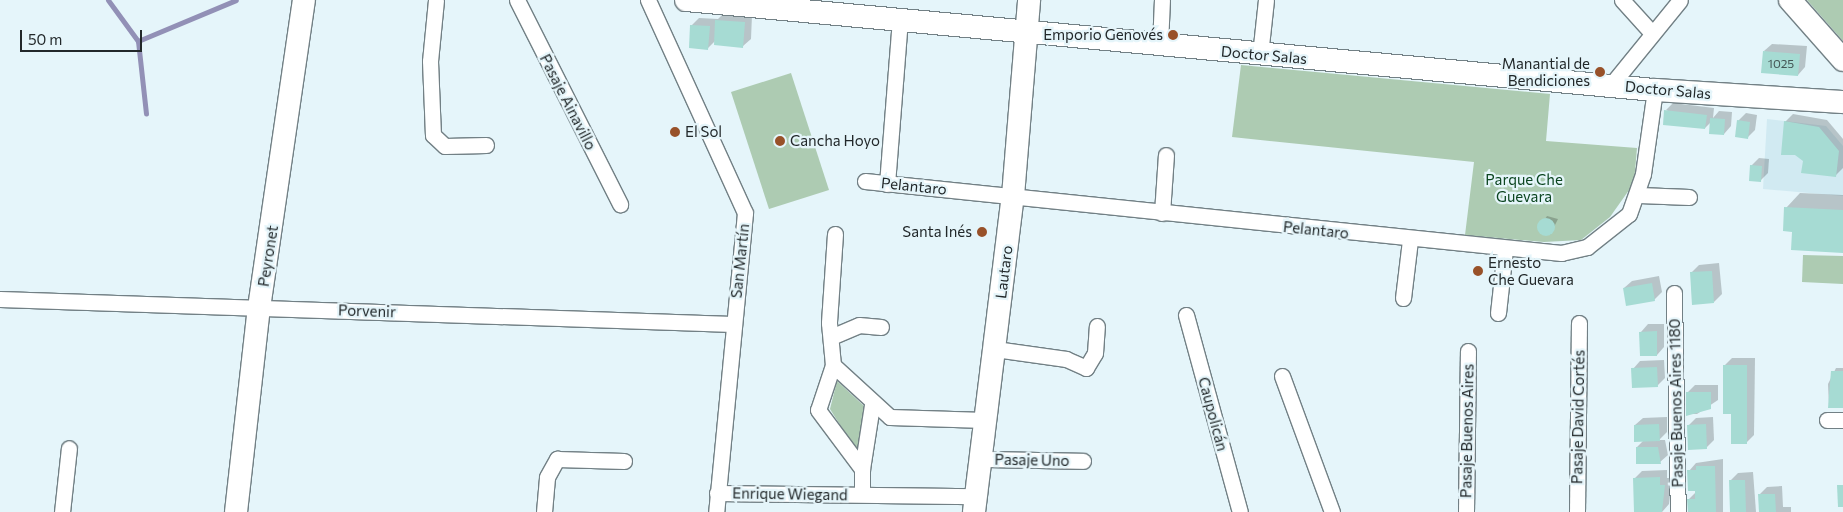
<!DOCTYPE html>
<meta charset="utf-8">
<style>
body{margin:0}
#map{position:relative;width:1843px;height:512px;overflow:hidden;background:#e5f5fa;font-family:Commissioner,sans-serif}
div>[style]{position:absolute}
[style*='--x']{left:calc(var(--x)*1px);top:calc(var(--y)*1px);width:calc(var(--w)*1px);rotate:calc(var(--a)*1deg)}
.built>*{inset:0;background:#d1eaf2}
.green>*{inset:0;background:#adcbb2}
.shadow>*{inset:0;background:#0003}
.stream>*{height:5px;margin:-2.5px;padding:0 2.5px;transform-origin:2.5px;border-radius:2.5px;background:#9290b6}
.building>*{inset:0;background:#a6dbd3}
.round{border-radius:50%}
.roads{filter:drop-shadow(1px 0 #728085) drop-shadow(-1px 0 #728085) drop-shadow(0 1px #728085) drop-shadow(0 -1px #728085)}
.minor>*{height:15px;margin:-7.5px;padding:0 7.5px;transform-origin:7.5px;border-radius:7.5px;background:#fff}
.secondary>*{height:22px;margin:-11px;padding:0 11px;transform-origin:11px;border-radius:11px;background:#fff}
.dots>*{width:14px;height:14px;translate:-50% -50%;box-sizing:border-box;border:2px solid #e5f5fa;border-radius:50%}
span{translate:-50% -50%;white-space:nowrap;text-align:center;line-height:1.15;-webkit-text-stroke:4.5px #e5f5fa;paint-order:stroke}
.number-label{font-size:12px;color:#435554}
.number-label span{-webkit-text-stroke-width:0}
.poi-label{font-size:15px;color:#22282a}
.right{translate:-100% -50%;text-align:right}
.left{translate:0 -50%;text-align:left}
.street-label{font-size:15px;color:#22282a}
.park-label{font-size:15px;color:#0b4520}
.scale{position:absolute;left:20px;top:30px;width:122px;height:22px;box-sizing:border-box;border:2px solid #22282a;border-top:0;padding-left:6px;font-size:15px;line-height:18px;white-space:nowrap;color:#22282a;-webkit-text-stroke:4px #e5f5fa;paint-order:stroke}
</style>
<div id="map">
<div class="built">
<i style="clip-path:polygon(1767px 119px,1826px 126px,1843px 146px,1843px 196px,1763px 189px)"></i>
</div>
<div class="green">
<i style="clip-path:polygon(1807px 0,1843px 0,1843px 41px)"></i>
<i style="clip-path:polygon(1241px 65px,1550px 94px,1546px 141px,1637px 148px,1634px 183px,1610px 217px,1581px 240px,1544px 242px,1465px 235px,1474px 162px,1232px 137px)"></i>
<i style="clip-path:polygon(791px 73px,829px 190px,769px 209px,731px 92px)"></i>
<i style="clip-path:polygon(1803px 255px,1843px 256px,1843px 284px,1802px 282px)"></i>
<i style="clip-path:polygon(837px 381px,864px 406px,857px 452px,830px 409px)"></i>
</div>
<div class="shadow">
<i style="clip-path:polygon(724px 13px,752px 15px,751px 39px,743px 46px,715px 41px,708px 48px,691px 26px,699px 18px,718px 19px)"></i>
<i style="clip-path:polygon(1772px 44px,1807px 46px,1805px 67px,1798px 75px,1764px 51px)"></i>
<i style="clip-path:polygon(1673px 103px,1714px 108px,1713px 118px,1719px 111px,1732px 112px,1731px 126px,1724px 134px,1711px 122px,1705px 128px,1666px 110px)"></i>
<i style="clip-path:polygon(1746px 113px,1757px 115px,1755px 130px,1748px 137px,1738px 121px)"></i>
<i style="clip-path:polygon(1793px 114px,1827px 120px,1843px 139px,1843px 168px,1835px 176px,1804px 161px,1785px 122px)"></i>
<i style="clip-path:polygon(1759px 158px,1769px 159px,1768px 173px,1761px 180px,1751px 166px)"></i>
<i style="clip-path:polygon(1800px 193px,1843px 195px,1843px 252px,1793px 230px,1786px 208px)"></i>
<i style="clip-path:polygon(1547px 216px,1558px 219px,1550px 235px,1538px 230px)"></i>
<i style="clip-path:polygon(1719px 263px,1722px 294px,1714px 302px,1691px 273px,1699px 265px)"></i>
<i style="clip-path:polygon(1659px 276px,1662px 292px,1654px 300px,1624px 288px,1632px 281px)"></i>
<i style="clip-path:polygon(1648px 324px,1664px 324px,1664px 347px,1657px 355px,1641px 332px)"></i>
<i style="clip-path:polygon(1732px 358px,1755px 358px,1754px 435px,1746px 443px,1733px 413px,1725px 365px)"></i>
<i style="clip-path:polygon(1664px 360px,1665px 378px,1657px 386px,1633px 369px,1640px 361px)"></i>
<i style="clip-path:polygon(1836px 368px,1843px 368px,1843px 406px,1829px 407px,1828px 384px)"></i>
<i style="clip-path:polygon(1695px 385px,1718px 385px,1718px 400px,1697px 414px,1688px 414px,1687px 393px)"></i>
<i style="clip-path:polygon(1667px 417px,1667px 432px,1659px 440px,1665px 440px,1668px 455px,1660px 462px,1637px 447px,1644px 440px,1635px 425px,1643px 418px)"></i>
<i style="clip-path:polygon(1713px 417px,1714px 440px,1706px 448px,1688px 426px,1696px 418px)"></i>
<i style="clip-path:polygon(1723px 459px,1723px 512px,1689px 512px,1689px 499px,1696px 492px,1689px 471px,1696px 463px)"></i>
<i style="clip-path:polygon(1667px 470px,1667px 478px,1672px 478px,1669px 504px,1662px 512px,1636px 512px,1635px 478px,1642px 471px)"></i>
<i style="clip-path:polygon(1753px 472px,1756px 512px,1730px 512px,1730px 481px,1738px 473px)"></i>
<i style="clip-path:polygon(1782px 486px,1783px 507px,1791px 507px,1791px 512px,1761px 512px,1759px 495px,1767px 487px)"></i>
</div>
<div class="stream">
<i style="--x:108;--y:0;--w:51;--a:53.8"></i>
<i style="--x:138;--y:41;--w:73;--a:83.7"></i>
<i style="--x:138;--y:41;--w:106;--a:-22.7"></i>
</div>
<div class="building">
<i style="clip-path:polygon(715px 20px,745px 22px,743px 48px,714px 45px)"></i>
<i style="clip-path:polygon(690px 25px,710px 26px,708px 50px,689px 48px)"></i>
<i style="clip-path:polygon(1763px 51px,1800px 54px,1798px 76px,1761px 73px)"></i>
<i style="clip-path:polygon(1664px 110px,1707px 115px,1705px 129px,1663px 125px)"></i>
<i style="clip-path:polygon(1710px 118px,1725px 119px,1724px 135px,1709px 134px)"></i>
<i style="clip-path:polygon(1737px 120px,1750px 122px,1748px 139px,1735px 137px)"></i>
<i style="clip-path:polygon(1784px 121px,1819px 127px,1839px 151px,1836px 177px,1801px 173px,1803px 161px,1795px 155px,1781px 155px)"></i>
<i style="clip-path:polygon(1750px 165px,1762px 166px,1761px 182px,1749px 181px)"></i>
<i style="clip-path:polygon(1784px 207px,1843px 210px,1843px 253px,1791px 250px,1792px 232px,1783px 231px)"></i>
<i class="round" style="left:1537px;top:218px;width:18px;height:18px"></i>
<i style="clip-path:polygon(1712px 271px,1714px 303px,1692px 305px,1690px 272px)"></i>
<i style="clip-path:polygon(1652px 283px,1655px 301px,1626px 306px,1623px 288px)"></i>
<i style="clip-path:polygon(1657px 331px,1657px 356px,1640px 356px,1639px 332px)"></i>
<i style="clip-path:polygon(1723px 365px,1747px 365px,1747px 444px,1731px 444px,1731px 414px,1723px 414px)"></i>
<i style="clip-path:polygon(1657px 367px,1658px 387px,1632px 388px,1631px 368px)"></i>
<i style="clip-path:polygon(1831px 371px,1843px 371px,1843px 408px,1828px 408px)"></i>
<i style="clip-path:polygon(1686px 392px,1711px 392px,1711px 409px,1686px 416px)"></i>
<i style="clip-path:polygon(1659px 424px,1660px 441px,1634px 442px,1634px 425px)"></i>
<i style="clip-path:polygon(1706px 424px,1707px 449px,1688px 450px,1687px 425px)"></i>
<i style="clip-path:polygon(1636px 447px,1658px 447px,1661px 464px,1636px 464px)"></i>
<i style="clip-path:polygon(1696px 466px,1715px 466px,1716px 512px,1688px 512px,1687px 499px,1695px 499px,1695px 491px,1688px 491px,1687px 470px,1696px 470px)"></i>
<i style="clip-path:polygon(1660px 477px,1660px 485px,1665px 485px,1662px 512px,1634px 512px,1633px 478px)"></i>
<i style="clip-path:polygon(1729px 480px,1745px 480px,1746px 512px,1730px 512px)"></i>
<i style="clip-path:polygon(1837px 485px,1843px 485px,1843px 507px,1838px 507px)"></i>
<i style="clip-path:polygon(1758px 494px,1775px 494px,1776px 512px,1759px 512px)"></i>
</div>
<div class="roads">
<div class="minor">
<i style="--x:436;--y:0;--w:61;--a:95.6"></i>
<i style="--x:430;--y:61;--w:74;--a:87.7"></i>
<i style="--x:433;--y:135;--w:16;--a:43"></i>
<i style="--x:445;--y:146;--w:41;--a:-1.4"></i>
<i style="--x:517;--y:0;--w:229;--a:63.2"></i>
<i style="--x:648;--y:0;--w:234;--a:65.5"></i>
<i style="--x:745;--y:213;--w:300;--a:95.5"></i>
<i style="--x:1622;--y:0;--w:43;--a:47.8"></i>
<i style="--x:1160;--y:45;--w:45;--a:-87.5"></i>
<i style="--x:1260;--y:55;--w:55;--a:-83.8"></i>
<i style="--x:1611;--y:85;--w:109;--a:-50.9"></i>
<i style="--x:865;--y:181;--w:700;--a:5.91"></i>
<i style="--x:1561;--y:253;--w:27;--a:-13"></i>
<i style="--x:1587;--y:247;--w:53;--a:-38.2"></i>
<i style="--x:1629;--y:214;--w:42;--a:-70.7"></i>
<i style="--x:1643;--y:174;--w:85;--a:-81.9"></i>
<i style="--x:887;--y:184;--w:166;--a:-85.5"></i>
<i style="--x:1639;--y:195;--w:50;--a:2.3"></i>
<i style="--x:1162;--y:213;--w:58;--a:-86.1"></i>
<i style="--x:835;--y:234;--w:89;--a:93.9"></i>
<i style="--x:829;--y:323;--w:42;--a:84.6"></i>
<i style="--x:833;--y:365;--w:77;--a:42.4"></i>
<i style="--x:890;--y:417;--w:95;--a:1.8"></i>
<i style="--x:1674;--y:293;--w:219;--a:89"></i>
<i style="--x:1403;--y:298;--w:58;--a:-83.1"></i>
<i style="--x:0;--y:299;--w:733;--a:1.95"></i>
<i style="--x:1498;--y:313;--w:63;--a:-83.7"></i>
<i style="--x:1186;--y:315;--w:204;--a:74.7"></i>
<i style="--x:831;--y:337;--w:30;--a:-23"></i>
<i style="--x:859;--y:325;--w:22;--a:5"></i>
<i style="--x:995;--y:349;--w:72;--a:8"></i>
<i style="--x:1066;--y:359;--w:22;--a:24"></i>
<i style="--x:1086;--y:368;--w:17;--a:-59"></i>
<i style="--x:1095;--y:353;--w:27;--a:-86"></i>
<i style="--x:833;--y:365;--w:47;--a:108.4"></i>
<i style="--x:818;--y:410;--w:74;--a:53.3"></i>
<i style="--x:862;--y:469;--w:25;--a:90"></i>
<i style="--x:1282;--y:376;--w:145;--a:69.8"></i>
<i style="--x:1827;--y:420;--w:16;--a:0"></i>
<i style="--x:981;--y:459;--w:102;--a:1.1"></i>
<i style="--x:862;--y:469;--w:65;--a:-81.1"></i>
<i style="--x:717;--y:493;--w:259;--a:0.7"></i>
<i style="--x:62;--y:512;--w:64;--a:-83.8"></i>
<i style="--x:544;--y:512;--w:35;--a:-85"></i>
<i style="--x:547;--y:477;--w:21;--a:-61"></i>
<i style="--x:557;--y:459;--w:67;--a:1.7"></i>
<i style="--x:1466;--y:512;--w:161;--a:-89.3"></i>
<i style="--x:1577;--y:512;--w:189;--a:-89.4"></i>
</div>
<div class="secondary">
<i style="--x:686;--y:0;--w:973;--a:5.31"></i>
<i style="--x:1655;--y:90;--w:188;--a:3.7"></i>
<i style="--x:1790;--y:0;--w:80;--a:48.5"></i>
<i style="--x:236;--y:512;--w:205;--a:-83.6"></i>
<i style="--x:259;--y:308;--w:311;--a:-81.7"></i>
<i style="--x:974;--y:512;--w:318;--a:-83"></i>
<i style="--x:1013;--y:196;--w:197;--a:-85.3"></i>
</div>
</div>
<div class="dots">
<i style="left:1173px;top:35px;background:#985129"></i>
<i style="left:1600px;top:72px;background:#985129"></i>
<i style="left:675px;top:132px;background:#985129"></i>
<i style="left:780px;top:141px;background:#985129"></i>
<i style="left:982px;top:232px;background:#985129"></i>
<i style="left:1478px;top:271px;background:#985129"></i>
</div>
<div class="number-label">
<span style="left:1781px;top:64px">1025</span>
</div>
<div class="poi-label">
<span class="right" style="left:1163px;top:35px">Emporio Genovés</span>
<span class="right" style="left:1590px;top:72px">Manantial de<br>Bendiciones</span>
<span class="left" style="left:685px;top:132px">El Sol</span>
<span class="left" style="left:790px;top:141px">Cancha Hoyo</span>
<span class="right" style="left:972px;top:232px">Santa Inés</span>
<span class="left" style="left:1488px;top:271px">Ernesto<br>Che Guevara</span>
</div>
<div class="street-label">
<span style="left:1264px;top:55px;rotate:5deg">Doctor Salas</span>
<span style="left:1668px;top:90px;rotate:5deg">Doctor Salas</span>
<span style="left:568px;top:102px;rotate:63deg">Pasaje Ainavillo</span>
<span style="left:914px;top:186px;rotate:6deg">Pelantaro</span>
<span style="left:1316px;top:230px;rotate:6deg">Pelantaro</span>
<span style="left:268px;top:256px;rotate:-81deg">Peyronet</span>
<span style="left:740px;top:261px;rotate:-84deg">San Martín</span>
<span style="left:1004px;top:272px;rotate:-83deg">Lautaro</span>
<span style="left:367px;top:311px;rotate:2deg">Porvenir</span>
<span style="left:1676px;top:403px;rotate:-91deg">Pasaje Buenos Aires 1180</span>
<span style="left:1213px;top:414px;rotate:75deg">Caupolicán</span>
<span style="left:1578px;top:417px;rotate:-89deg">Pasaje David Cortés</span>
<span style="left:1467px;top:431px;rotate:-89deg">Pasaje Buenos Aires</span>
<span style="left:1032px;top:460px;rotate:1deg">Pasaje Uno</span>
<span style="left:790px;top:494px;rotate:1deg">Enrique Wiegand</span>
</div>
<div class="park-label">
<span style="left:1524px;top:188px">Parque Che<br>Guevara</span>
</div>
<div class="scale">50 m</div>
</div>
